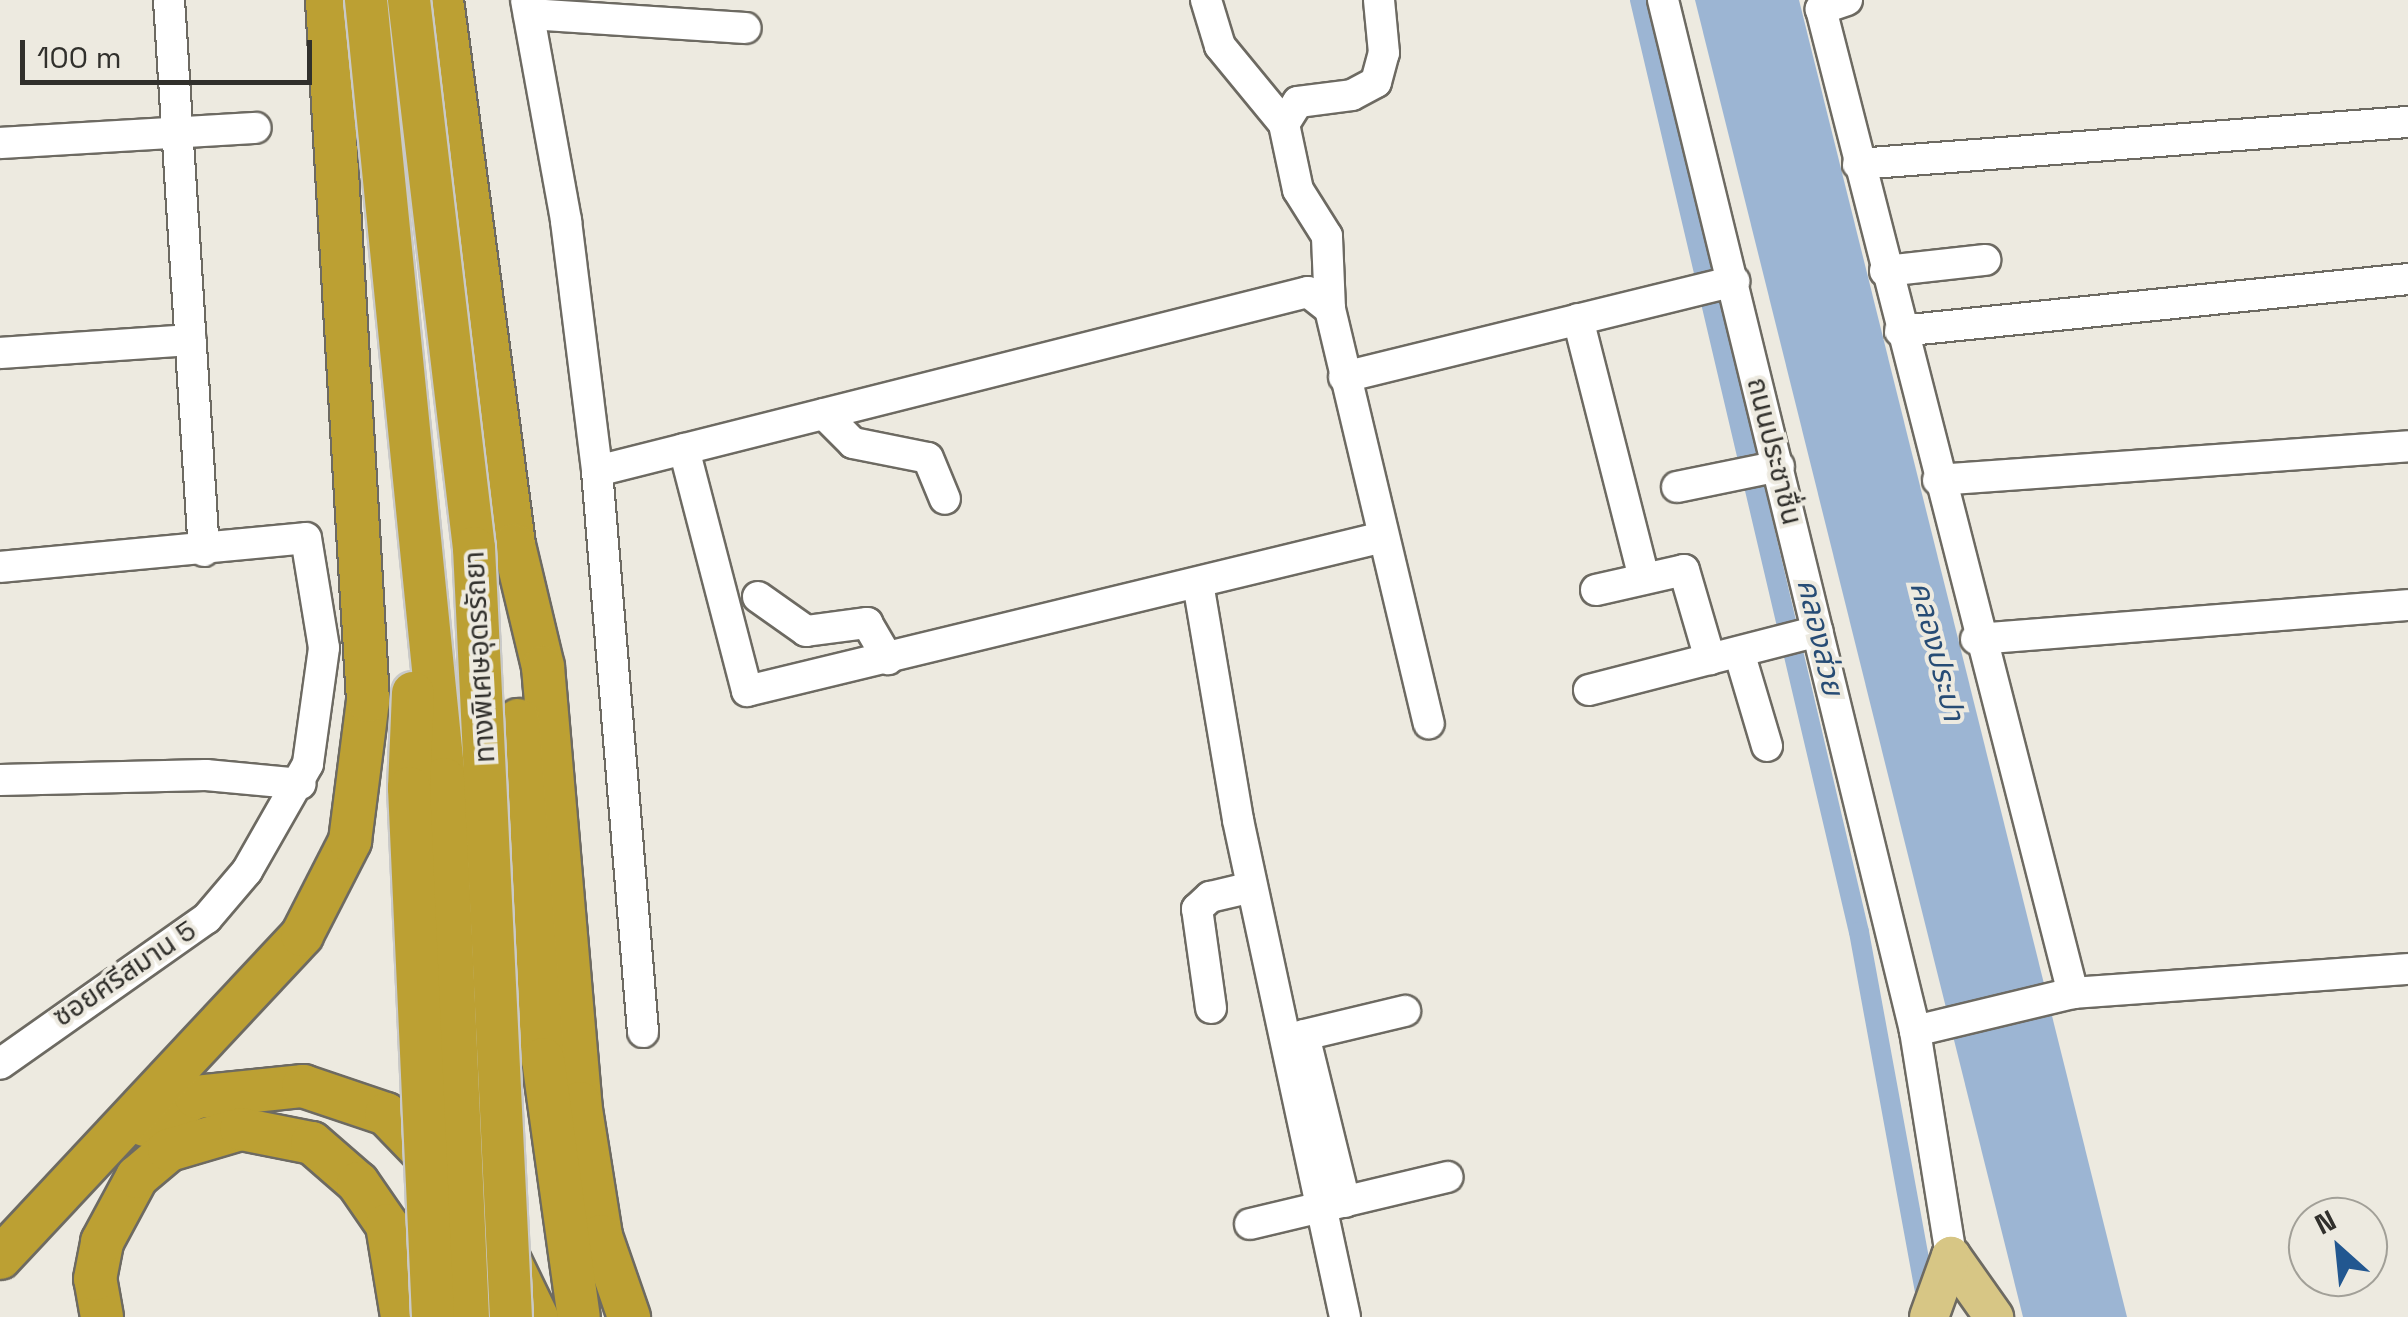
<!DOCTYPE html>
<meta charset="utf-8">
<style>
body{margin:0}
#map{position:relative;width:2408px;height:1317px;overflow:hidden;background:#edeae0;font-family:"Space Grotesk","Noto Sans Thai",sans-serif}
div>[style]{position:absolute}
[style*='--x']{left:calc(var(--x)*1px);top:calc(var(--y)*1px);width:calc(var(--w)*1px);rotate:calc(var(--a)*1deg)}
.water>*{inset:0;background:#9cb5d3}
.canal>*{height:20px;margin:-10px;padding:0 10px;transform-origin:10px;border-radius:10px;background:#9cb5d3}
.roads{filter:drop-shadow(2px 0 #6d6a62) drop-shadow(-2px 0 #6d6a62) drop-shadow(0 2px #6d6a62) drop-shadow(0 -2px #6d6a62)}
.minor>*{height:30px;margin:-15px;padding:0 15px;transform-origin:15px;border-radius:15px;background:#fff}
.major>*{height:38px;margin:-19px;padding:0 19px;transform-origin:19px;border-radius:19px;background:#d7c685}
.highway>*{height:42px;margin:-21px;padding:0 21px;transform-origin:21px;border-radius:21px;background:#bca033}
.bridges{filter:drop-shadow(2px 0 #c9c9c8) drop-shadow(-2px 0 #c9c9c8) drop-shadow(0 2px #c9c9c8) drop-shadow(0 -2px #c9c9c8)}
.highway-bridge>*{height:42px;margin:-21px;padding:0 21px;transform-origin:21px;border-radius:21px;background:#bca033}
span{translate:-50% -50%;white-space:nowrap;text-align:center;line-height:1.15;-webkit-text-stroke:8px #edeae0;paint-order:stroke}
.street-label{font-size:28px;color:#31302c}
.water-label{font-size:30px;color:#274c75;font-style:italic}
.north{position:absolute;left:2288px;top:1197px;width:100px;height:100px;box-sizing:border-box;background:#edeae0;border:2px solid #a2a098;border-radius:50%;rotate:333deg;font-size:28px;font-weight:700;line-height:40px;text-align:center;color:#31302c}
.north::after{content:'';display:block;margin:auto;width:35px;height:45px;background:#225790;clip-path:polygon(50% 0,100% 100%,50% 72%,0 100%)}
.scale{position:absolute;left:20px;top:40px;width:292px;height:45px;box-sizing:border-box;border:5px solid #31302c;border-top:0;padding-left:12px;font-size:30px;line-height:35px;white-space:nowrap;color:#31302c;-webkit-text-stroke:8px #edeae0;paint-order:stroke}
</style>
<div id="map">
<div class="water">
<i style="clip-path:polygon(1695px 0,1799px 0,2127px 1317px,2023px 1317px)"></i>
</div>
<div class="canal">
<i style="--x:1640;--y:0;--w:957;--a:76.78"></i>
<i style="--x:1859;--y:932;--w:365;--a:79.6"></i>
</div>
<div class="roads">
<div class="minor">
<i style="--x:169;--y:0;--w:552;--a:86.37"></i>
<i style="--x:526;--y:0;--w:225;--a:79.7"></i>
<i style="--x:566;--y:221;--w:252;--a:82.9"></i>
<i style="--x:597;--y:471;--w:563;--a:85.31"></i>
<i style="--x:1206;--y:0;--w:48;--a:73.1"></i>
<i style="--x:1220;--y:46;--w:101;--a:50.6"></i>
<i style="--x:1663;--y:0;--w:1061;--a:76.26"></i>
<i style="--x:1915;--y:1031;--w:228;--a:80.9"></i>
<i style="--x:1847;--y:0;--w:28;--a:161"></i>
<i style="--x:1821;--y:9;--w:1016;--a:75.64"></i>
<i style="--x:529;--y:14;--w:217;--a:3.7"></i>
<i style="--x:0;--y:143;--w:256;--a:-3.4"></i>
<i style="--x:1858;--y:164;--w:552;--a:-4.37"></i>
<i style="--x:1885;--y:271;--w:101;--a:-6.3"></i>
<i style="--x:1330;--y:309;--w:73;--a:-92.4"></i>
<i style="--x:1327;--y:236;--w:54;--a:-122.2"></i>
<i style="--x:1298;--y:190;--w:67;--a:-102"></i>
<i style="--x:1284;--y:124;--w:26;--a:-58"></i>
<i style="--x:1298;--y:102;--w:54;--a:-7.4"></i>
<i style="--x:1352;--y:95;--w:27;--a:-28"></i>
<i style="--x:1376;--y:82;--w:30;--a:-75"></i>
<i style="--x:1384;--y:53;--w:53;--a:-95.4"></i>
<i style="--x:1578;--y:319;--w:267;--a:75.7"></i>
<i style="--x:1900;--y:331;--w:511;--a:-5.84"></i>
<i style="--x:0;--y:353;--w:191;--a:-3.9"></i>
<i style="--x:1344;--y:377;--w:402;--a:-13.8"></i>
<i style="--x:824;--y:414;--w:41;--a:45"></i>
<i style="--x:853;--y:443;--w:76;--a:11.3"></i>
<i style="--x:928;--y:458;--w:44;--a:67.5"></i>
<i style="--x:684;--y:449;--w:250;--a:75.4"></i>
<i style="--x:747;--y:691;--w:654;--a:-13.61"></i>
<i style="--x:597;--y:471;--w:733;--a:-14.13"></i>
<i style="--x:1308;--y:292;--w:28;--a:38"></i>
<i style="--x:1330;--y:309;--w:426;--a:76.6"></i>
<i style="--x:1938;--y:480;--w:471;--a:-4.1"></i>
<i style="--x:1677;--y:487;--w:104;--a:-11.6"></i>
<i style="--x:0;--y:567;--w:307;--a:-5.4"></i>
<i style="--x:306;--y:538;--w:111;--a:80.7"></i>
<i style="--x:324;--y:648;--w:117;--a:97.9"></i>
<i style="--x:308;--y:764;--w:123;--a:119.7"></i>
<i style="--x:247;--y:871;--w:62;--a:130.4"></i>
<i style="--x:207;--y:918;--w:253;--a:144.8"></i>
<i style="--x:1198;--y:583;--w:240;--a:80.4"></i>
<i style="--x:1238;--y:820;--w:508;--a:77.85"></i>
<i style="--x:1596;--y:590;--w:90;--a:-12.8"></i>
<i style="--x:1684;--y:570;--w:93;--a:73.7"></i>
<i style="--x:758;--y:597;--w:59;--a:35.3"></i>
<i style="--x:806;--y:631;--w:62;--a:-7.5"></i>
<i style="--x:867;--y:623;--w:42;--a:59.7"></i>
<i style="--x:1976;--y:639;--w:433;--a:-4.5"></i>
<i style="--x:1739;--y:652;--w:98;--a:73.4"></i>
<i style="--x:1589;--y:690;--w:236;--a:-14.4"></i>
<i style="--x:0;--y:780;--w:206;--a:-1.4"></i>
<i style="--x:206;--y:775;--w:95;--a:5.4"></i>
<i style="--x:1211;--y:1008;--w:100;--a:-98"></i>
<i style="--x:1197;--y:909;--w:18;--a:-43"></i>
<i style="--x:1210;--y:897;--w:43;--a:-13.4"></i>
<i style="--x:1915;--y:1031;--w:163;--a:-13.5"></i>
<i style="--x:2073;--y:993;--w:336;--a:-4.1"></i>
<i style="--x:1345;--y:1202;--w:172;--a:-103.8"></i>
<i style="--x:1304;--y:1035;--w:104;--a:-13.4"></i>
<i style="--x:1250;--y:1224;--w:203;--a:-13.4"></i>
</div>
<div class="major">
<i style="--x:1951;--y:1256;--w:75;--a:54.8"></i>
<i style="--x:1929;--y:1317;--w:65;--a:-70.2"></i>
</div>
<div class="highway">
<i style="--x:442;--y:0;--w:550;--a:82.47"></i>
<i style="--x:514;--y:545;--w:125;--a:76.6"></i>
<i style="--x:543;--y:667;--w:438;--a:85.1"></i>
<i style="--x:580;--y:1103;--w:135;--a:81"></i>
<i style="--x:601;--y:1236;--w:86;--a:70.9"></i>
<i style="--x:518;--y:720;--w:340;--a:85.8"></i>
<i style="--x:543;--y:1059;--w:260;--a:82.1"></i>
<i style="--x:145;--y:1125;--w:58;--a:-28.8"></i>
<i style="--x:196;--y:1097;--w:108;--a:-5.9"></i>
<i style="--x:303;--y:1086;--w:88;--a:18.6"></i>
<i style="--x:386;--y:1114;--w:81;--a:46"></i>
<i style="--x:507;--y:1255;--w:69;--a:64.2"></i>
<i style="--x:0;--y:1258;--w:442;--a:-46.9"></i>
<i style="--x:302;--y:935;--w:106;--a:-62.9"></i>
<i style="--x:350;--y:841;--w:141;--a:-82.7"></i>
<i style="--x:368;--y:701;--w:702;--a:-93.35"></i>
<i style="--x:102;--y:1317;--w:39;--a:-100"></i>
<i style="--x:95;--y:1279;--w:38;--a:-79"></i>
<i style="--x:102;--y:1242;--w:74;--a:-61.7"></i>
<i style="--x:137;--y:1177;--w:42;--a:-40.2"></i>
<i style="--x:169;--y:1150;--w:75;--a:-16.3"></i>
<i style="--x:241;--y:1129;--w:72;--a:11.2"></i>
<i style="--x:312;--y:1143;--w:61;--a:41"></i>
<i style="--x:358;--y:1183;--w:51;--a:55.4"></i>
<i style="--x:387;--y:1225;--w:93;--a:80.7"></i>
</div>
</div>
<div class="bridges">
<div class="highway-bridge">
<i style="--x:366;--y:0;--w:783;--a:84.28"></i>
<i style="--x:444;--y:779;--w:539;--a:87.45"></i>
<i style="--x:409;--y:0;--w:552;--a:83.24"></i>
<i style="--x:474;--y:548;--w:770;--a:87.25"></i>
<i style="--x:413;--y:693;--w:95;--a:92.4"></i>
<i style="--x:409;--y:788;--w:530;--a:87.4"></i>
</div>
</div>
<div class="street-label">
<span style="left:1775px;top:451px;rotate:76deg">ถนนประชาชื่น</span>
<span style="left:479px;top:657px;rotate:-93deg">ทางพิเศษอุดรรัถยา</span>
<span style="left:124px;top:973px;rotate:-34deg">ซอยศรีสมาน 5</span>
</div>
<div class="water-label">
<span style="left:1820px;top:637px;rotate:77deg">คลองส่วย</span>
<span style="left:1937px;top:651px;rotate:76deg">คลองประปา</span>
</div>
<div class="north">N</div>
<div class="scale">100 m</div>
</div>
